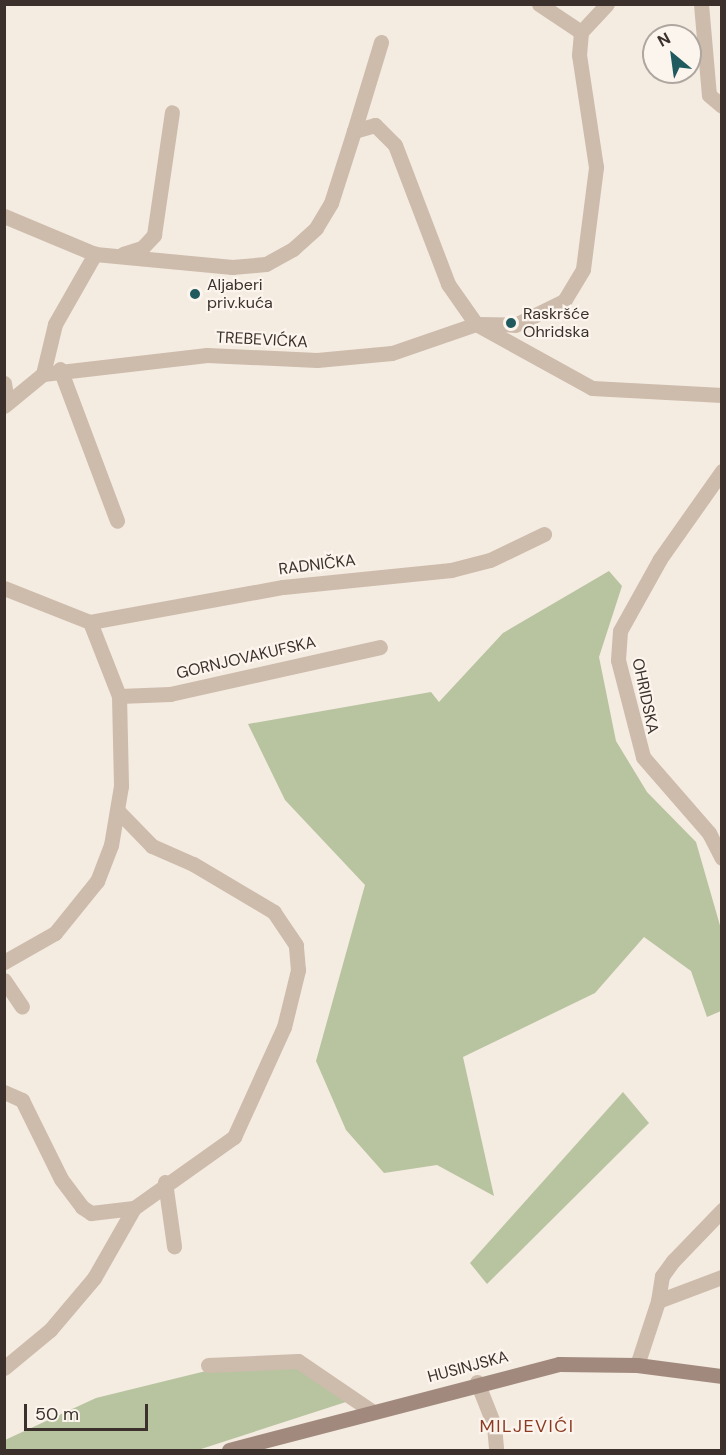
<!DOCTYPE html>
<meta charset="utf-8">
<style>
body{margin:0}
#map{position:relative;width:726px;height:1455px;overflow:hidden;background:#f4ebe1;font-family:"DM Sans",sans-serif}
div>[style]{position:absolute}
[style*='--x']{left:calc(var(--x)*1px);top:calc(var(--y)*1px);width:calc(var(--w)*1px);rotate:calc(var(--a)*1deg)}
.green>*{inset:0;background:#b8c4a0}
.street>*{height:15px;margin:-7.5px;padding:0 7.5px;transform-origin:7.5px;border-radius:7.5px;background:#cdbbac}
.secondary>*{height:15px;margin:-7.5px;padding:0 7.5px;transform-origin:7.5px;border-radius:7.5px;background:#a18a7d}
.dots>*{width:16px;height:16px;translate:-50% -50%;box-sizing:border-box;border:3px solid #fbf5ee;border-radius:50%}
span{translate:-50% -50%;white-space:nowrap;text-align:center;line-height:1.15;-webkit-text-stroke:4.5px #fbf5ee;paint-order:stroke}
.poi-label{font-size:16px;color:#3b302b}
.left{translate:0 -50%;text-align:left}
.street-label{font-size:16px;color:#3b302b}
.neighbourhood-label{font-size:18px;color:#8c3b22;letter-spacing:1.5px}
.frame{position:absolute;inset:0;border:6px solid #3b302b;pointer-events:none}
.north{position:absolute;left:642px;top:24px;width:60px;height:60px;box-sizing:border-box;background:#fbf5ee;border:2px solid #aea6a0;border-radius:50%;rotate:331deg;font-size:16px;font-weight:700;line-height:24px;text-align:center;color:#3b302b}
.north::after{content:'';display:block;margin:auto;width:21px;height:27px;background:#1f5a5e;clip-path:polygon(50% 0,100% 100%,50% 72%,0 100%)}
.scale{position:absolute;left:24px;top:1404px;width:124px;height:27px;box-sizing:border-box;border:3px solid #3b302b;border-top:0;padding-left:8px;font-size:18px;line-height:21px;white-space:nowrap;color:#3b302b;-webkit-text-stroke:4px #fbf5ee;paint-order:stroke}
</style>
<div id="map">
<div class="green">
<i style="clip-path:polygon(609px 571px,622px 586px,599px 657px,616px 741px,647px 792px,696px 842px,721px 929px,721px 1011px,707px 1017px,691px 971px,644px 937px,595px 993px,463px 1057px,494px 1196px,437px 1165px,384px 1173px,346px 1130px,316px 1061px,365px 885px,285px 800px,248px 724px,431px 692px,439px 702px,503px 633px)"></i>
<i style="clip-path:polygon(623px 1092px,649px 1123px,487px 1284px,470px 1263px)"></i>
<i style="clip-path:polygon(289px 1363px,349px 1401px,198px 1450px,5px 1450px,5px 1440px,96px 1398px,214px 1369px)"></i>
</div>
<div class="street">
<i style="--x:539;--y:4;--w:50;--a:33.7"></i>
<i style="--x:701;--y:4;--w:91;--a:85"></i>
<i style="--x:709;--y:95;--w:17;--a:40"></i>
<i style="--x:354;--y:131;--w:93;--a:-73.1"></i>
<i style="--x:4;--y:216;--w:99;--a:22.7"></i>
<i style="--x:95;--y:254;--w:138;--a:5.4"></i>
<i style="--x:232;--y:267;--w:34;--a:-5"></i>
<i style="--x:266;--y:264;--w:31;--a:-29"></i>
<i style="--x:293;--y:249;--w:31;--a:-42"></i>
<i style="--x:316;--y:228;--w:29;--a:-59"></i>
<i style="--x:331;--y:203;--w:76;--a:-72.3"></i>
<i style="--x:354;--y:131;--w:22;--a:-16"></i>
<i style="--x:375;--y:125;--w:28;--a:45"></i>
<i style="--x:395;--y:145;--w:149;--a:69.1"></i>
<i style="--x:448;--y:284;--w:49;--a:55"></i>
<i style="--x:476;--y:324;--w:132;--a:28.9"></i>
<i style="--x:592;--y:388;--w:130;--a:3.1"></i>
<i style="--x:123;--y:254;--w:20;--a:-18"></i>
<i style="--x:142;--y:248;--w:18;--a:-47"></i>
<i style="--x:154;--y:235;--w:124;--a:-81.7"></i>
<i style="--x:60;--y:369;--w:162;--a:69.4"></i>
<i style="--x:43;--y:374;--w:165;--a:-6.6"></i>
<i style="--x:207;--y:355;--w:110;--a:2.6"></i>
<i style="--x:317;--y:360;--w:75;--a:-5.3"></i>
<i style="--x:392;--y:353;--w:89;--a:-19"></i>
<i style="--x:476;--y:324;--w:39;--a:1"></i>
<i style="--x:515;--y:325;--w:55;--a:-26.1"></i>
<i style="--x:564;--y:301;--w:37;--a:-59"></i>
<i style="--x:583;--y:269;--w:103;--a:-82.7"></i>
<i style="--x:596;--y:167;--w:113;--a:-98.6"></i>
<i style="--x:579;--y:55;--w:23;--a:-85"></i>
<i style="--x:581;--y:32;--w:38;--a:-47"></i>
<i style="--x:4;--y:383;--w:18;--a:81"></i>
<i style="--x:4;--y:406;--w:50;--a:-39.4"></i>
<i style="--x:43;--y:374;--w:51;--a:-76.5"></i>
<i style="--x:55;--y:324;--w:81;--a:-60.3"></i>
<i style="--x:722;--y:471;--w:108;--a:125.2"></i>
<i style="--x:660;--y:559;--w:82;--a:119.1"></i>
<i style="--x:620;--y:631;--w:29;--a:94"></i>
<i style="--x:618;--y:660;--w:100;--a:75.5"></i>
<i style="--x:643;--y:757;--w:101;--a:49"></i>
<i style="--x:709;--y:833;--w:28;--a:63"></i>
<i style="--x:4;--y:588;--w:92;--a:21.6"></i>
<i style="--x:90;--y:622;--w:79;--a:68.6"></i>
<i style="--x:119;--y:696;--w:90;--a:88.7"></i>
<i style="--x:121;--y:786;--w:60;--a:99.6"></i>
<i style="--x:111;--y:845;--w:39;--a:111"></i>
<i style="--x:97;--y:881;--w:67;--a:128.9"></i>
<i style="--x:55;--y:933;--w:59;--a:150.4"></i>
<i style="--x:90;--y:622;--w:196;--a:-10.3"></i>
<i style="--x:283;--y:587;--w:169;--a:-5.8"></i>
<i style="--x:451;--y:570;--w:40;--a:-14.4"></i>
<i style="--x:490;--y:560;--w:60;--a:-25.7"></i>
<i style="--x:119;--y:696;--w:51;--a:-2.2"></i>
<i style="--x:170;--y:694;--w:215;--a:-12.6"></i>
<i style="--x:4;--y:980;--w:32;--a:56"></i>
<i style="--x:4;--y:1092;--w:20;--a:24"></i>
<i style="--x:22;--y:1100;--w:88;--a:63.7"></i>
<i style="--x:61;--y:1179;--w:35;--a:53"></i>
<i style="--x:82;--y:1207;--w:11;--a:34"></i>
<i style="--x:91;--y:1213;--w:43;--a:-6.6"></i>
<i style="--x:165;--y:1182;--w:65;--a:82"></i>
<i style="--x:658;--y:1301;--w:25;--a:-81"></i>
<i style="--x:662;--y:1276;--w:19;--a:-54"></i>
<i style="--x:673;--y:1261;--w:71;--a:-46.1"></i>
<i style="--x:208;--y:1365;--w:90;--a:-2.5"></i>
<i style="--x:298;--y:1361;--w:91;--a:34.2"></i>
<i style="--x:637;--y:1365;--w:67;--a:-71.8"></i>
<i style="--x:658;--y:1301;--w:68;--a:-20.6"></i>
<i style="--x:4;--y:1368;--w:60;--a:-39.6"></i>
<i style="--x:50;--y:1330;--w:68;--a:-49.8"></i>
<i style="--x:94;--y:1278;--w:81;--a:-60.3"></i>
<i style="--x:134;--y:1208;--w:123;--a:-35.4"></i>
<i style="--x:234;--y:1137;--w:121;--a:-65.6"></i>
<i style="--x:284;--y:1027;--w:59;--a:-76.2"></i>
<i style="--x:298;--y:970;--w:25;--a:-95"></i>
<i style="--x:296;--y:945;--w:40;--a:-124"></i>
<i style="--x:274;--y:912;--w:94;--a:-149.3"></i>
<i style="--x:193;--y:864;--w:45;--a:-156.3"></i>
<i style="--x:152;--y:846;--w:49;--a:-134.2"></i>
<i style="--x:477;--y:1382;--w:46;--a:68.4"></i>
<i style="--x:494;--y:1425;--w:25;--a:85"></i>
</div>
<div class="secondary">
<i style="--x:229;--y:1450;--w:341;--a:-14.6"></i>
<i style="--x:559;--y:1364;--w:78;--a:0.7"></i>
<i style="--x:637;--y:1365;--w:86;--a:7.4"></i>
</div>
<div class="dots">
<i style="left:195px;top:294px;background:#1f5a5e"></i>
<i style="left:511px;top:323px;background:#1f5a5e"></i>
</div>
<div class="poi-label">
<span class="left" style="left:207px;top:294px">Aljaberi<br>priv.kuća</span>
<span class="left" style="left:523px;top:323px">Raskršće<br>Ohridska</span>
</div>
<div class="street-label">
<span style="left:262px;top:340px;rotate:3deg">TREBEVIĆKA</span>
<span style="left:317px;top:565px;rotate:-7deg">RADNIČKA</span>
<span style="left:246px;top:658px;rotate:-13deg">GORNJOVAKUFSKA</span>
<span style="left:645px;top:696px;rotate:78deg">OHRIDSKA</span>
<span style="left:468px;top:1367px;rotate:-15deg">HUSINJSKA</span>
</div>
<div class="neighbourhood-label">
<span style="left:527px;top:1426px">MILJEVIĆI</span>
</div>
<div class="frame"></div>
<div class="north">N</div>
<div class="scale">50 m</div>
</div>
